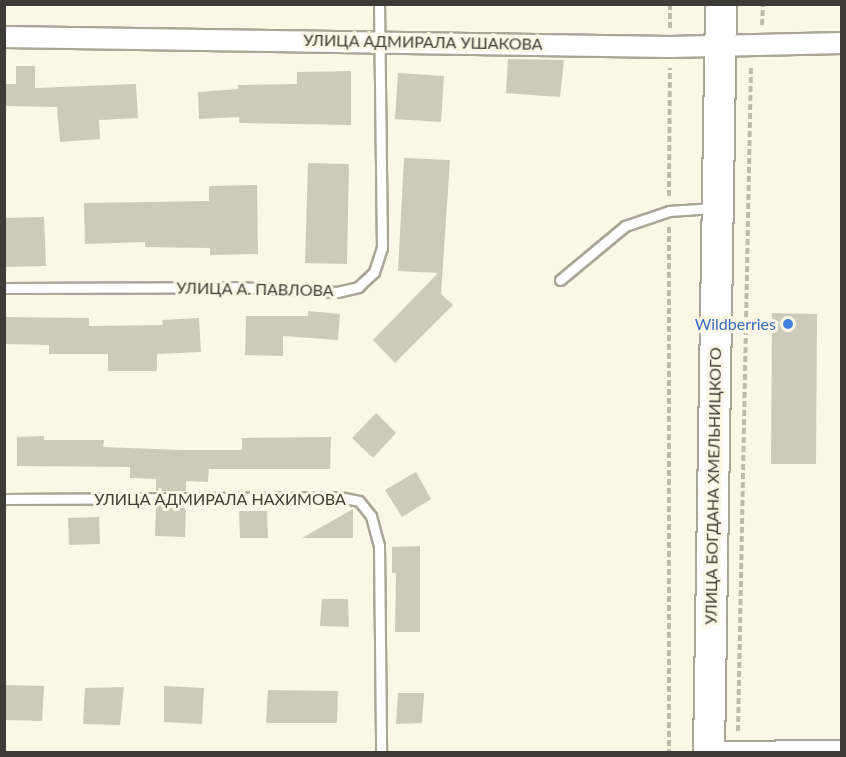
<!DOCTYPE html>
<meta charset="utf-8">
<style>
body{margin:0}
#map{position:relative;width:846px;height:757px;overflow:hidden;background:#fbf7e7;font-family:Lato,sans-serif}
div>[style]{position:absolute}
[style*='--x']{left:calc(var(--x)*1px);top:calc(var(--y)*1px);width:calc(var(--w)*1px);rotate:calc(var(--a)*1deg)}
.building>*{inset:0;background:#cdcaba}
.path>*{height:4px;margin-top:-2px;transform-origin:0;background:repeating-linear-gradient(90deg,#bebbae 0 6px,transparent 0 9px)}
.roads{filter:drop-shadow(2px 0 #aaa697) drop-shadow(-2px 0 #aaa697) drop-shadow(0 2px #aaa697) drop-shadow(0 -2px #aaa697)}
.service>*{height:9px;margin:-4.5px;padding:0 4.5px;transform-origin:4.5px;border-radius:4.5px;background:#fff}
.minor>*{height:20px;margin:-10px;padding:0 10px;transform-origin:10px;border-radius:10px;background:#fff}
.primary>*{height:30px;margin:-15px;padding:0 15px;transform-origin:15px;border-radius:15px;background:#fff}
.dots>*{width:16px;height:16px;translate:-50% -50%;box-sizing:border-box;border:3px solid #fbf7e7;border-radius:50%}
span{translate:-50% -50%;white-space:nowrap;text-align:center;line-height:1.15;-webkit-text-stroke:6px #fbf7e7;paint-order:stroke}
.street-label{font-size:16px;color:#3e3c36}
.shop-label{font-size:16px;color:#366cbe}
.right{translate:-100% -50%;text-align:right}
.frame{position:absolute;inset:0;border:6px solid #3e3c36;pointer-events:none}
</style>
<div id="map">
<div class="building">
<i style="clip-path:polygon(508px 59px,564px 60px,560px 97px,506px 93px)"></i>
<i style="clip-path:polygon(16px 66px,35px 66px,35px 88px,136px 84px,138px 118px,99px 120px,100px 139px,60px 142px,57px 107px,4px 106px,4px 84px,16px 84px)"></i>
<i style="clip-path:polygon(351px 71px,351px 125px,239px 123px,239px 117px,199px 119px,198px 92px,238px 89px,238px 85px,297px 84px,297px 72px)"></i>
<i style="clip-path:polygon(398px 73px,444px 76px,441px 122px,395px 119px)"></i>
<i style="clip-path:polygon(404px 158px,450px 160px,441px 294px,453px 305px,395px 363px,373px 340px,438px 273px,398px 271px)"></i>
<i style="clip-path:polygon(308px 163px,349px 164px,347px 264px,305px 263px)"></i>
<i style="clip-path:polygon(257px 185px,258px 254px,210px 255px,210px 248px,145px 247px,145px 242px,85px 244px,84px 203px,209px 201px,209px 186px)"></i>
<i style="clip-path:polygon(44px 217px,46px 266px,4px 267px,4px 218px)"></i>
<i style="clip-path:polygon(308px 311px,340px 314px,338px 340px,283px 336px,283px 356px,245px 355px,246px 316px,308px 316px)"></i>
<i style="clip-path:polygon(772px 313px,817px 314px,816px 464px,771px 464px)"></i>
<i style="clip-path:polygon(4px 317px,89px 318px,89px 326px,163px 325px,162px 320px,199px 318px,201px 352px,157px 354px,157px 371px,108px 371px,108px 354px,49px 354px,49px 345px,4px 344px)"></i>
<i style="clip-path:polygon(376px 413px,396px 433px,373px 458px,352px 438px)"></i>
<i style="clip-path:polygon(44px 436px,44px 440px,104px 440px,103px 447px,180px 450px,242px 450px,242px 438px,331px 437px,330px 469px,209px 469px,208px 482px,186px 481px,186px 491px,156px 491px,156px 479px,130px 478px,130px 467px,17px 466px,17px 437px)"></i>
<i style="clip-path:polygon(416px 472px,431px 499px,402px 517px,385px 490px)"></i>
<i style="clip-path:polygon(156px 505px,186px 505px,185px 537px,155px 536px)"></i>
<i style="clip-path:polygon(353px 509px,353px 538px,302px 538px)"></i>
<i style="clip-path:polygon(239px 511px,267px 511px,268px 538px,240px 538px)"></i>
<i style="clip-path:polygon(99px 517px,100px 544px,69px 545px,68px 518px)"></i>
<i style="clip-path:polygon(420px 546px,420px 632px,395px 632px,396px 573px,392px 573px,392px 547px)"></i>
<i style="clip-path:polygon(322px 599px,348px 599px,349px 627px,320px 626px)"></i>
<i style="clip-path:polygon(4px 685px,44px 686px,42px 721px,4px 720px)"></i>
<i style="clip-path:polygon(164px 686px,204px 688px,202px 724px,164px 722px)"></i>
<i style="clip-path:polygon(124px 687px,120px 725px,83px 724px,85px 688px)"></i>
<i style="clip-path:polygon(268px 690px,338px 691px,337px 723px,266px 723px)"></i>
<i style="clip-path:polygon(398px 693px,424px 693px,422px 723px,396px 724px)"></i>
</div>
<div class="path">
<i style="--x:762;--y:25;--w:21;--a:-87"></i>
<i style="--x:670;--y:28;--w:24;--a:-90"></i>
<i style="--x:669;--y:196;--w:128;--a:-89.6"></i>
<i style="--x:669;--y:227;--w:525;--a:90"></i>
<i style="--x:738;--y:731;--w:665;--a:-88.88"></i>
</div>
<div class="roads">
<div class="service">
<i style="--x:560;--y:280;--w:85;--a:-39.7"></i>
<i style="--x:625;--y:226;--w:46;--a:-18.8"></i>
<i style="--x:669;--y:211;--w:44;--a:-3.9"></i>
<i style="--x:4;--y:288;--w:231;--a:-0.2"></i>
<i style="--x:235;--y:287;--w:102;--a:2.8"></i>
<i style="--x:337;--y:292;--w:22;--a:-13"></i>
<i style="--x:358;--y:287;--w:22;--a:-43"></i>
<i style="--x:374;--y:272;--w:25;--a:-72"></i>
<i style="--x:382;--y:248;--w:244;--a:-90.7"></i>
<i style="--x:4;--y:499;--w:335;--a:-0.3"></i>
<i style="--x:339;--y:497;--w:20;--a:11"></i>
<i style="--x:359;--y:501;--w:19;--a:51"></i>
<i style="--x:371;--y:516;--w:30;--a:75"></i>
<i style="--x:379;--y:545;--w:207;--a:89.4"></i>
</div>
<div class="minor">
<i style="--x:4;--y:37;--w:666;--a:0.86"></i>
<i style="--x:670;--y:47;--w:172;--a:-1.3"></i>
<i style="--x:705;--y:752;--w:137;--a:-0.4"></i>
</div>
<div class="primary">
<i style="--x:709;--y:752;--w:748;--a:-89.08"></i>
</div>
</div>
<div class="dots">
<i style="left:788px;top:324px;background:#3f7fe0"></i>
</div>
<div class="street-label">
<span style="left:423px;top:42px;rotate:1deg">УЛИЦА АДМИРАЛА УШАКОВА</span>
<span style="left:255px;top:289px;rotate:1deg">УЛИЦА А. ПАВЛОВА</span>
<span style="left:713px;top:486px;rotate:-89deg">УЛИЦА БОГДАНА ХМЕЛЬНИЦКОГО</span>
<span style="left:220px;top:499px">УЛИЦА АДМИРАЛА НАХИМОВА</span>
</div>
<div class="shop-label">
<span class="right" style="left:776px;top:324px">Wildberries</span>
</div>
<div class="frame"></div>
</div>
